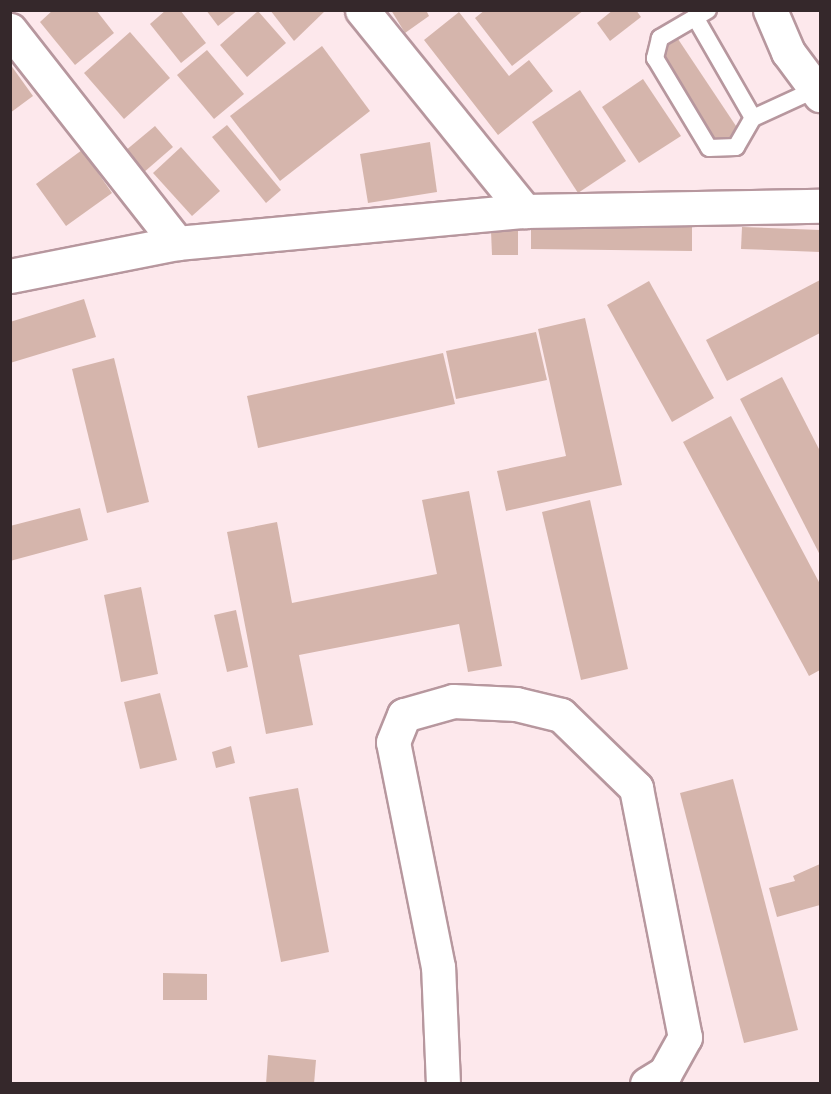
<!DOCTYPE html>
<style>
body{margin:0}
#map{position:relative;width:831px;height:1094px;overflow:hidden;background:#fde8ec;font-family:"Exo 2",sans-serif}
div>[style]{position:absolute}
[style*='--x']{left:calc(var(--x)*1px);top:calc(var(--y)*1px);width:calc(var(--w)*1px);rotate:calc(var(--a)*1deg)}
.building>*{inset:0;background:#d5b5ac}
.roads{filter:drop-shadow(2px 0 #b7979e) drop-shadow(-2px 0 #b7979e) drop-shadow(0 2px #b7979e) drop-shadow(0 -2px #b7979e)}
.service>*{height:16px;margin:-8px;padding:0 8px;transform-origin:8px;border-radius:8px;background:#fff}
.minor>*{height:33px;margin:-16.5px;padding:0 16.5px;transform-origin:16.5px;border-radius:16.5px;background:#fff}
.tertiary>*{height:33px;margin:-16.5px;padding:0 16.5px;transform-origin:16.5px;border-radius:16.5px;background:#fff}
span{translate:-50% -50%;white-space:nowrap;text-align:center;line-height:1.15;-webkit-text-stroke:6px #fbfbfb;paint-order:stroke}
.frame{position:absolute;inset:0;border:12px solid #35282b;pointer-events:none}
</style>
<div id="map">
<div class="building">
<i style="clip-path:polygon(53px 10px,96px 10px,114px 33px,75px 65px,40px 22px)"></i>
<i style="clip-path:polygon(166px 10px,180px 10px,206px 43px,181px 63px,150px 24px)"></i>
<i style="clip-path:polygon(206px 10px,238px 10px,218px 26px)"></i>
<i style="clip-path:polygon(270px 10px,326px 10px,294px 41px)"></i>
<i style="clip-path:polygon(391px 10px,426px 10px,429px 16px,405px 33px)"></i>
<i style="clip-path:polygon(485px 10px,584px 10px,512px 66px,475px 18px)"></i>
<i style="clip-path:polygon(613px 10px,636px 10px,641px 17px,610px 41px,597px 23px)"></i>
<i style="clip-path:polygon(258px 11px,286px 43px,247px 77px,220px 45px)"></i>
<i style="clip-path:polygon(459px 12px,509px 76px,529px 60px,553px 91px,498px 135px,424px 40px)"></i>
<i style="clip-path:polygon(130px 32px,170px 78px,124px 119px,84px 73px)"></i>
<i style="clip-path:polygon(678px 39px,740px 132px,719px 146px,657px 53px)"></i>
<i style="clip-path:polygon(322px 46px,370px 111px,280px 181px,230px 116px)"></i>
<i style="clip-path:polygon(207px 50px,244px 94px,214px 119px,177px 75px)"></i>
<i style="clip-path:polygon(10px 64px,33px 96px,10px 113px)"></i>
<i style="clip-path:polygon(643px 79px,681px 136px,639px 163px,602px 107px)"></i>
<i style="clip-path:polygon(580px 90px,626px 161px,578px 193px,532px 122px)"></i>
<i style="clip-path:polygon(227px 125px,281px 190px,266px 203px,212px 137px)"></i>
<i style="clip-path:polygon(155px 126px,173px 147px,143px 173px,125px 151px)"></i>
<i style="clip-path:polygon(430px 142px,437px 192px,368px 203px,360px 154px)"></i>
<i style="clip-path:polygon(181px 147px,220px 191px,192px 216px,153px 173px)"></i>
<i style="clip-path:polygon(82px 150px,112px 193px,66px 226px,36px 184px)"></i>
<i style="clip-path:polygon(531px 226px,692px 227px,692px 251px,531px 249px)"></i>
<i style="clip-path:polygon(742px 227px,820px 230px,820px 252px,741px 249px)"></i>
<i style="clip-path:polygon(491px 231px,518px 231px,518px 255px,492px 255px)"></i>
<i style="clip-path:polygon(820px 280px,820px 333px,727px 381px,706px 340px)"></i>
<i style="clip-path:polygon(649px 281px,714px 398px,672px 422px,607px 305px)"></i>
<i style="clip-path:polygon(84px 299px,96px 337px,10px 363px,10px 322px)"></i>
<i style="clip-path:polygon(585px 318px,622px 485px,506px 511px,497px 471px,566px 456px,538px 329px)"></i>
<i style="clip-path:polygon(536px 332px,547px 380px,456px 399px,446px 351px)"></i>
<i style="clip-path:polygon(443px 353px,455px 404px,258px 448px,247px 396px)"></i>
<i style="clip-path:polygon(114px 358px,149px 502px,107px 513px,72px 369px)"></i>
<i style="clip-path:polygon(782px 377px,820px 451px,820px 555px,740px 399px)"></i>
<i style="clip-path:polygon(731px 416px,820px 584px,820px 670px,809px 676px,683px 442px)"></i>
<i style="clip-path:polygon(469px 491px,502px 666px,468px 672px,459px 624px,299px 655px,313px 725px,266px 734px,227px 532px,277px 522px,292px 603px,437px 574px,422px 500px)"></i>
<i style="clip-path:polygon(590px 500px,628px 669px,581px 680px,542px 512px)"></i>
<i style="clip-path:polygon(80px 508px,88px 540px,10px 561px,10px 526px)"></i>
<i style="clip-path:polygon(141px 587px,158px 674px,121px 682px,104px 595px)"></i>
<i style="clip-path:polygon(236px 610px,248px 667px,227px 672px,214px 615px)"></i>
<i style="clip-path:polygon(160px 693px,177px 760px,140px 769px,124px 702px)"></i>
<i style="clip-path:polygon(231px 746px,235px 763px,216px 768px,212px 752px)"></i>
<i style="clip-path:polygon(733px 779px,798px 1030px,744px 1043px,680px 793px)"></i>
<i style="clip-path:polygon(298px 788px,329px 952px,281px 962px,249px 797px)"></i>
<i style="clip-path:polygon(820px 864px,820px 905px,777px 917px,769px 888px,795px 881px,793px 876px)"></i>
<i style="clip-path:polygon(163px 973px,207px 974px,207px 1000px,163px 1000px)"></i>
<i style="clip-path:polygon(268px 1055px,316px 1060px,314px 1084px,266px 1084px)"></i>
</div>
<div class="roads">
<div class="service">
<i style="--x:708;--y:10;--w:56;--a:149.7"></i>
<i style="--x:660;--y:38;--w:21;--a:104"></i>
<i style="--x:655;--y:58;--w:105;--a:59"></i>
<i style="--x:709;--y:148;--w:27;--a:-2"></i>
<i style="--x:736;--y:147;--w:34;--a:-60"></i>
<i style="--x:753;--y:118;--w:69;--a:-24.7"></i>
<i style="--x:695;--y:17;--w:116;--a:60.1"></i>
</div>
<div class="minor">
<i style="--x:362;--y:10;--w:259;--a:51"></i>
<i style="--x:10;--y:30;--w:271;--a:51.9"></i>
<i style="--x:10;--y:276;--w:170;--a:-11.2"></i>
<i style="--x:177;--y:243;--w:349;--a:-5.3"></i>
<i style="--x:525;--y:211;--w:295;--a:-1"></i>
<i style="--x:443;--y:1084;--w:117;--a:-92.4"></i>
<i style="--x:438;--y:967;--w:229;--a:-101.3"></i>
<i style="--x:393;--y:742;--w:29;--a:-68"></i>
<i style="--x:404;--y:715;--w:51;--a:-15.9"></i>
<i style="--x:453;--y:701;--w:63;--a:2.7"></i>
<i style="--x:516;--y:704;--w:46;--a:13.7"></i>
<i style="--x:561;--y:715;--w:105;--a:44.2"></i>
<i style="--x:636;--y:788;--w:254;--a:78.9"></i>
<i style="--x:685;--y:1037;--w:41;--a:119.1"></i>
<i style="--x:665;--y:1073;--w:21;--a:149"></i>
</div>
<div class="tertiary">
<i style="--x:770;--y:10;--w:46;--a:66.8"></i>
<i style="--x:788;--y:52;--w:54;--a:53.3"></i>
</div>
</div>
<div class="frame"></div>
</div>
